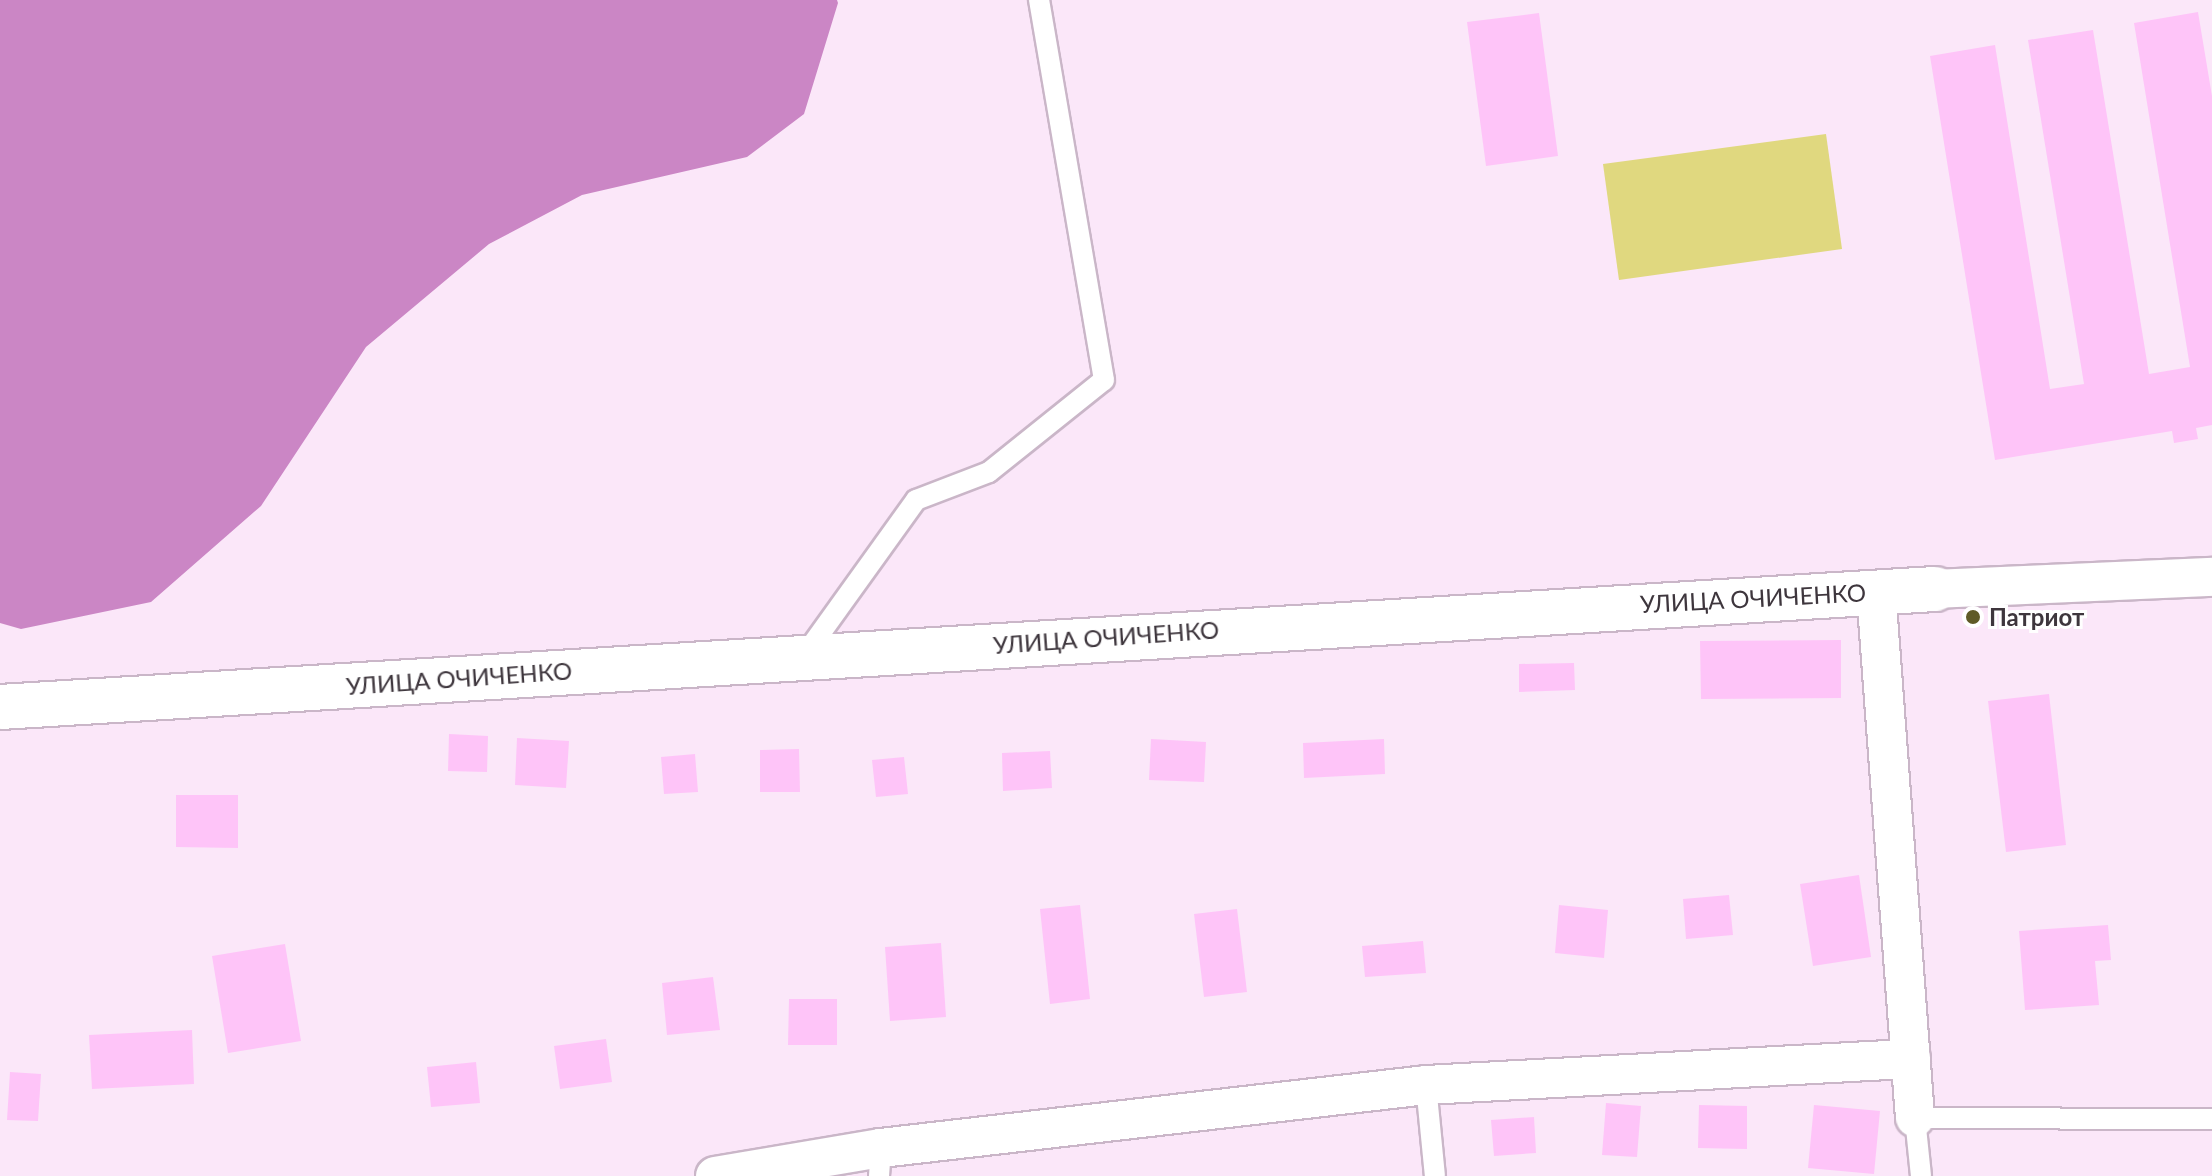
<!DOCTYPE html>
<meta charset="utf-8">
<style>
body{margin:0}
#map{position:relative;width:2212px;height:1176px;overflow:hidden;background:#fbe7f9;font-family:Lato,sans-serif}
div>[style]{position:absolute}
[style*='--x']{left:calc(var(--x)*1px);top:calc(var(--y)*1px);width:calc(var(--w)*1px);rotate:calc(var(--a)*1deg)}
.green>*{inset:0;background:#e0d87f}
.water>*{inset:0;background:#cb86c5}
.building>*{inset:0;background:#fec4f8}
.roads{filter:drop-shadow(2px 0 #cab6c8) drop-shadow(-2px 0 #cab6c8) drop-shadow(0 2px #cab6c8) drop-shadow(0 -2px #cab6c8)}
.lane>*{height:20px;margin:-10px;padding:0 10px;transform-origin:10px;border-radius:10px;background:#fff}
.street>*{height:38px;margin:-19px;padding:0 19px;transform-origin:19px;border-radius:19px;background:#fff}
.secondary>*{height:44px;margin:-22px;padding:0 22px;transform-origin:22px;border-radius:22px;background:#fff}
.dots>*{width:22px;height:22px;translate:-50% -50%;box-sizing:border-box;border:4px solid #fff;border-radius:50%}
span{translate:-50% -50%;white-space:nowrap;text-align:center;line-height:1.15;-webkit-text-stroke:6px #fff;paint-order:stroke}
.street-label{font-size:24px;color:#3e363d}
.poi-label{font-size:24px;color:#3e363d;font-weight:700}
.left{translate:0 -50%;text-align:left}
</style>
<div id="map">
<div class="green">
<i style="clip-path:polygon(1826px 134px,1842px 249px,1619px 280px,1603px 164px)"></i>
</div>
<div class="water">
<i style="clip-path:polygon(0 0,837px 0,838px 3px,804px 114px,747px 157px,582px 195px,489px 244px,366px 347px,261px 506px,151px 602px,21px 629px,0 623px)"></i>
</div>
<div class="building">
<i style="clip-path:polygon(2198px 12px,2212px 96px,2212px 425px,2196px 428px,2198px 439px,2174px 443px,2172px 431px,1995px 460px,1930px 56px,1995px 45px,2050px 389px,2084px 384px,2028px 40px,2093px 30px,2149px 374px,2190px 367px,2134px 23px)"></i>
<i style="clip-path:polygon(1539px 13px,1558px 156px,1486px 166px,1467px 22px)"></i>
<i style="clip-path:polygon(1841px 640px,1841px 698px,1701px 699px,1700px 641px)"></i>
<i style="clip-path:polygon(1574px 663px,1575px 690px,1519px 692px,1519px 664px)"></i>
<i style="clip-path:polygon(2049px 694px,2066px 845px,2006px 852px,1988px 701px)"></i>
<i style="clip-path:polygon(449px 734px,488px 736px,487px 772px,448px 771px)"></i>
<i style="clip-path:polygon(517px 738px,569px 741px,566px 788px,515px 785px)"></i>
<i style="clip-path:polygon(1151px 739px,1206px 742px,1204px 782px,1149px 780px)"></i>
<i style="clip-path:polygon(1384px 739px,1385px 774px,1304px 778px,1303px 743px)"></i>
<i style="clip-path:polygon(799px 749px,800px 792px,760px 792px,760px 750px)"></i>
<i style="clip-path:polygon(1050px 751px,1052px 788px,1003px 791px,1002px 753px)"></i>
<i style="clip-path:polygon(695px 754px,698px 792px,664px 794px,661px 757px)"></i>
<i style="clip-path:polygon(904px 757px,908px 794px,876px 797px,872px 760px)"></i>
<i style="clip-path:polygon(176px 795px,238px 795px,238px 848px,176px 847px)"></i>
<i style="clip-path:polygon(1859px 875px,1871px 957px,1813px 966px,1800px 884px)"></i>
<i style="clip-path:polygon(1729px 895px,1733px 935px,1686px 939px,1683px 899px)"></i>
<i style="clip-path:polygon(1080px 905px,1090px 999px,1050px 1004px,1040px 909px)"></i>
<i style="clip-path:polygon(1559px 905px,1608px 910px,1604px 958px,1555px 953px)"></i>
<i style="clip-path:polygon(1237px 909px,1247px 992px,1204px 997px,1194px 914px)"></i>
<i style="clip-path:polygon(2108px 925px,2111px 960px,2095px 961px,2099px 1005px,2025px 1010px,2019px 931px)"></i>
<i style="clip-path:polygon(1423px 941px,1426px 973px,1365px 977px,1362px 946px)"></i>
<i style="clip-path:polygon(941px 943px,946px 1017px,890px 1021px,885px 947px)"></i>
<i style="clip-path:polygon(285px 944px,301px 1041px,228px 1053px,212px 956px)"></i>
<i style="clip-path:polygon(713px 977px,720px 1030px,667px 1035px,662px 983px)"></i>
<i style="clip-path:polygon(789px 999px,837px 999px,837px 1045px,788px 1045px)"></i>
<i style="clip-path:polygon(192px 1030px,194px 1084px,92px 1089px,89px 1035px)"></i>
<i style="clip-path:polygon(606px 1039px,612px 1082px,560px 1089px,554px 1046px)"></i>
<i style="clip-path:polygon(476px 1062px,480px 1103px,431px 1107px,427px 1067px)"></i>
<i style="clip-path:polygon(10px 1072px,41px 1074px,38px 1121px,7px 1120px)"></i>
<i style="clip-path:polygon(1606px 1103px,1641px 1106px,1637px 1157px,1602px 1155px)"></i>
<i style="clip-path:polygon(1699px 1105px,1747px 1106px,1747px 1149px,1698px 1148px)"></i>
<i style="clip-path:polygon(1814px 1105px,1880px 1111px,1874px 1174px,1808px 1168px)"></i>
<i style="clip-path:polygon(1534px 1117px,1536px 1153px,1494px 1156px,1491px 1120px)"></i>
</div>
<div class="roads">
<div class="lane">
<i style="--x:804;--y:656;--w:192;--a:-54.3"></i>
<i style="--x:916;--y:500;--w:78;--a:-21"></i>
<i style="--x:989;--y:472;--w:147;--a:-38.7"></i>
<i style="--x:1104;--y:380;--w:386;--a:-99.7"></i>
<i style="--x:1426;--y:1085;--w:91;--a:84.4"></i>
<i style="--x:879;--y:1176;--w:28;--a:-86"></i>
<i style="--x:1921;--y:1176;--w:58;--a:-95.9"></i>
<i style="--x:1915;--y:1118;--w:297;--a:0.2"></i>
</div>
<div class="street">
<i style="--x:1935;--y:589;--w:277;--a:-2.5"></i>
<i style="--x:1876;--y:591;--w:528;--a:85.77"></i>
<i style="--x:715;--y:1176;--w:168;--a:-9.6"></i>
<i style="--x:881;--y:1148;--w:549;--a:-6.59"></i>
<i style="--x:1426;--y:1085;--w:486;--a:-3.1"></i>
</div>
<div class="secondary">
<i style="--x:0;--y:707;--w:1939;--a:-3.49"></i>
</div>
</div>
<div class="dots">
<i style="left:1973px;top:617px;background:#5f5a27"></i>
</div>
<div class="street-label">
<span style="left:1753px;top:598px;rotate:-3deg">УЛИЦА ОЧИЧЕНКО</span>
<span style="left:1106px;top:637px;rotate:-4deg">УЛИЦА ОЧИЧЕНКО</span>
<span style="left:459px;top:678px;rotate:-4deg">УЛИЦА ОЧИЧЕНКО</span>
</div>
<div class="poi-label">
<span class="left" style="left:1989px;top:617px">Патриот</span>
</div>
</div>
